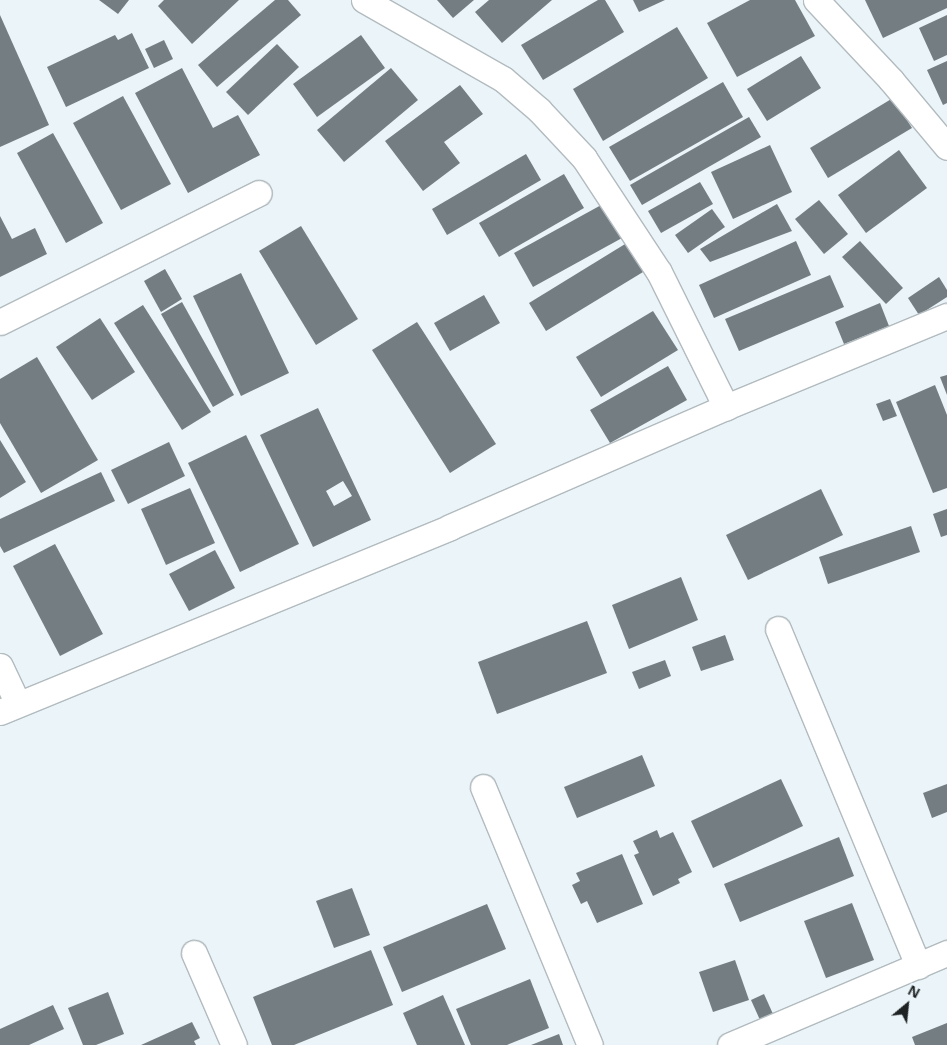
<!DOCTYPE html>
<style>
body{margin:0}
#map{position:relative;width:947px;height:1045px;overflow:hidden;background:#ebf5f9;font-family:"Open Sans",sans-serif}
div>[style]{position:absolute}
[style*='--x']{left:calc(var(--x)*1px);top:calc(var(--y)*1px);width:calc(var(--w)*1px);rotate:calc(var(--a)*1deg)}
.building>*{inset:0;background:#747d81}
.roads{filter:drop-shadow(1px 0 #b2bbbf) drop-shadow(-1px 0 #b2bbbf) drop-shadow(0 1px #b2bbbf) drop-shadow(0 -1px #b2bbbf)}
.street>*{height:25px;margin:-12.5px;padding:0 12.5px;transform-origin:12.5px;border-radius:12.5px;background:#fff}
span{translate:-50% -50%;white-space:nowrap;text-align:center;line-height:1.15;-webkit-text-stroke:4px #ebf5f9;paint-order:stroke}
.north{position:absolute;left:882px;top:980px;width:50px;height:50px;-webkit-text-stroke:4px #ebf5f9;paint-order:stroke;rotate:28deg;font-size:14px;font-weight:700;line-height:20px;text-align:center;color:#1e2223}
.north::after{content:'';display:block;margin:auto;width:18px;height:22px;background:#1e2223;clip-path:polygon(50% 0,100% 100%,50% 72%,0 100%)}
</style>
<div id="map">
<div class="building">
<i style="clip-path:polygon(99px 0,129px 0,118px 14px)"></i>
<i style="clip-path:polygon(164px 0,239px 0,192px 44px,158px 6px)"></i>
<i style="clip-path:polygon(275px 0,288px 0,301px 15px,217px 87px,198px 65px)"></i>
<i style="clip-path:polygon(437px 0,474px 0,453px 18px)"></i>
<i style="clip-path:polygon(489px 0,552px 0,502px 43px,475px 12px)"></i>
<i style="clip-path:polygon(598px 0,605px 0,624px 32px,543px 80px,521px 45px)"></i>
<i style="clip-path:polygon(633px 0,665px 0,639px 12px)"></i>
<i style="clip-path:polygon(750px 0,795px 0,815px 36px,737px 77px,707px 23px)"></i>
<i style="clip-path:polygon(865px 0,947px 0,947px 8px,883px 38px)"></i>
<i style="clip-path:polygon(0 15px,49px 125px,0 147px)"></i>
<i style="clip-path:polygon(947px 15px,947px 55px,934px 61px,919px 28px)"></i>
<i style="clip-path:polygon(677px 27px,708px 78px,603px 141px,573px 89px)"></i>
<i style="clip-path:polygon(132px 33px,149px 68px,66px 107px,47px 67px,115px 35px,118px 40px)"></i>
<i style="clip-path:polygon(361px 35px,385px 68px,317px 117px,293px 84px)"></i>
<i style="clip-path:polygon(164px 40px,173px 59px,154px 68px,145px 49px)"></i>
<i style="clip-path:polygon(277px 44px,299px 67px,248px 115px,226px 92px)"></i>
<i style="clip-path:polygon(801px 56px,821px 88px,767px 121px,747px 89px)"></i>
<i style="clip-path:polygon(947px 61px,947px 103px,943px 105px,927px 70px)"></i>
<i style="clip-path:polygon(182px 68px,213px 128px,238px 115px,260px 155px,188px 193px,135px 93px)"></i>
<i style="clip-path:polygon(391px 68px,418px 100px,344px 162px,317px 130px)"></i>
<i style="clip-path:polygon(723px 82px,743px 117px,630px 181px,609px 147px)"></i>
<i style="clip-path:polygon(460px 85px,483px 114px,444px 142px,460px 163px,423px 191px,385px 141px)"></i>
<i style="clip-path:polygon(123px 96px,171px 184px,121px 210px,73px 123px)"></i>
<i style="clip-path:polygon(893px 98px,912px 128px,828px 178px,810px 148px)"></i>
<i style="clip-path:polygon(749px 117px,761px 137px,642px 205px,630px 185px)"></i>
<i style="clip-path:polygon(53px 133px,103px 223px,66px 243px,17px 153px)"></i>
<i style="clip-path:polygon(770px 145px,792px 192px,733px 219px,711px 172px)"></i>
<i style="clip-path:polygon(899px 150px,927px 188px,866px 233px,838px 195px)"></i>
<i style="clip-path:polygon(526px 154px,541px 180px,447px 235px,432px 209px)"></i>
<i style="clip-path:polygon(564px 174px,584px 208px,499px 257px,479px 223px)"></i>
<i style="clip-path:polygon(700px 182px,713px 204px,661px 233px,648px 211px)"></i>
<i style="clip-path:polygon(819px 200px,848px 234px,824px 254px,795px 219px)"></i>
<i style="clip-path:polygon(603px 204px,622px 238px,533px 287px,514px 253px)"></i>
<i style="clip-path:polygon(777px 204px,792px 231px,710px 262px,700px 249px)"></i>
<i style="clip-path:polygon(712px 209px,725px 227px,688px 253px,675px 235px)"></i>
<i style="clip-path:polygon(0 216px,12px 239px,35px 228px,47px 254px,0 277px)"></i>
<i style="clip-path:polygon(301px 226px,358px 319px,316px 345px,259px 251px)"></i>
<i style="clip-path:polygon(630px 241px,648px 269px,546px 331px,529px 303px)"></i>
<i style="clip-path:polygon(796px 241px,811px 275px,714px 318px,699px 285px)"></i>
<i style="clip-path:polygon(860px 241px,903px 288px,886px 304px,842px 257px)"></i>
<i style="clip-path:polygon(165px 269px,182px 299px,161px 312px,144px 281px)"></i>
<i style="clip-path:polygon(241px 273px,289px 373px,241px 396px,193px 296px)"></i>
<i style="clip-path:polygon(830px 275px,844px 307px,739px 351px,725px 319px)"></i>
<i style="clip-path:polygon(939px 277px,947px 290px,947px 297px,919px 315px,908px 298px)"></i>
<i style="clip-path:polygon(484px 295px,500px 323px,450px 351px,434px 323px)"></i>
<i style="clip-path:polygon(182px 302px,234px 395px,213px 407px,161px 314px)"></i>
<i style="clip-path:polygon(880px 303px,889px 326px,844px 344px,835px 322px)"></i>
<i style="clip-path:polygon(143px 305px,211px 412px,182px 430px,114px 323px)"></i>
<i style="clip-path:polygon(653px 311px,678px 350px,601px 397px,576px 357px)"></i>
<i style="clip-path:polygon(100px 318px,135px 372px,92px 400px,56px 347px)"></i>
<i style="clip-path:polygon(417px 322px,496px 444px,450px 473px,372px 350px)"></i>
<i style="clip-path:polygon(37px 357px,98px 460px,41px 493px,0 423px,0 379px)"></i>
<i style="clip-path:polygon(668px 366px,687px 400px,610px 443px,590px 410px)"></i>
<i style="clip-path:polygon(947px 375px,947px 395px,940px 377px)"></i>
<i style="clip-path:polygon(935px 385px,947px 415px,947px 488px,933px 493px,896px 402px)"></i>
<i style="clip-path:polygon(890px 399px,897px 416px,883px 421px,876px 404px)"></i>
<i style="clip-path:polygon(evenodd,318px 408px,371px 520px,313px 547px,260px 435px,318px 408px,343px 481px,352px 496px,334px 506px,326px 491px,343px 481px)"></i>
<i style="clip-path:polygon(246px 435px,299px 544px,240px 572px,188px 463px)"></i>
<i style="clip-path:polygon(0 440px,26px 482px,0 498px)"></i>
<i style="clip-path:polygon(169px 442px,185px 476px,128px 504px,111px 470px)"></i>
<i style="clip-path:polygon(101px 472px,115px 501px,4px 553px,0 546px,0 519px)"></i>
<i style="clip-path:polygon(190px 488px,215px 543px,166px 565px,141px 509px)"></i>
<i style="clip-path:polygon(821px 489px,843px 535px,748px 580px,726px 535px)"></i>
<i style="clip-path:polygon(947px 509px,947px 535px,941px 537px,933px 514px)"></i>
<i style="clip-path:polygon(911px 526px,920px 552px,828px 584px,819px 557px)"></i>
<i style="clip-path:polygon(55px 544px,103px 634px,60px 656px,13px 566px)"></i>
<i style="clip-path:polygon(215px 550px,235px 588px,189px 611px,169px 574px)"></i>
<i style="clip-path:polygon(681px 577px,698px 620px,629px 649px,612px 605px)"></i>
<i style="clip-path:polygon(587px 621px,607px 673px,497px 714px,478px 662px)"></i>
<i style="clip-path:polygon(725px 635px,734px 660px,701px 671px,692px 647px)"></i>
<i style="clip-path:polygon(665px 660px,671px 676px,639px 689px,632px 672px)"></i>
<i style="clip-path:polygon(642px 755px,655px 786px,577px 818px,564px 787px)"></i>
<i style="clip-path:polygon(781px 779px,803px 826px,713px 868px,691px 821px)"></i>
<i style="clip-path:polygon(947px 784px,947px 812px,932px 818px,923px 793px)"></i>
<i style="clip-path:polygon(657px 830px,660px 838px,673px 832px,692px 872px,678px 879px,680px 883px,653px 896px,634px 855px,639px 853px,633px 841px)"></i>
<i style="clip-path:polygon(839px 837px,854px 876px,740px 922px,724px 884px)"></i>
<i style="clip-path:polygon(622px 854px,643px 904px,597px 923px,587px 901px,581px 904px,572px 885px,580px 881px,576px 873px)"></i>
<i style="clip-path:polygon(352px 888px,370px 935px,334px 948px,316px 901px)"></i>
<i style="clip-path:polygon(852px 903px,874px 960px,826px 978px,804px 921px)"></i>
<i style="clip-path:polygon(487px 904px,506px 949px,402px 992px,383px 947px)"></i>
<i style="clip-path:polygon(371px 950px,393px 1005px,294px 1045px,272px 1045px,253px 997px)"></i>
<i style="clip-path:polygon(735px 960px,749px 1000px,713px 1012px,699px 972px)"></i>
<i style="clip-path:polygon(530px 979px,549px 1028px,507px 1045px,471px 1045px,456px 1009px)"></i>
<i style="clip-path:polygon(108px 992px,124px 1034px,96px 1045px,83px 1045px,68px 1008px)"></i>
<i style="clip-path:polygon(764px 994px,773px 1014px,760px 1020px,751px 1000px)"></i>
<i style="clip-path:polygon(443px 995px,465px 1045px,417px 1045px,403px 1013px)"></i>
<i style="clip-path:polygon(53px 1005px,64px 1029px,29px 1045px,0 1045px,0 1029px)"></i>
<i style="clip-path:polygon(192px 1022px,200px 1038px,194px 1041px,196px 1045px,141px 1045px)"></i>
<i style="clip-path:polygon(947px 1023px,947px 1045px,915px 1045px,912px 1037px)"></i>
<i style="clip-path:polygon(559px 1034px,563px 1045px,531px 1045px)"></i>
</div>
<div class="roads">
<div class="street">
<i style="--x:364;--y:0;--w:160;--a:29.6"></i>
<i style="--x:503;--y:79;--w:48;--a:40.7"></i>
<i style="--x:539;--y:110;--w:66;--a:46.8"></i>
<i style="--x:584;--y:158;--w:136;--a:56.7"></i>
<i style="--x:659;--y:272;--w:151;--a:63.6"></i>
<i style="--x:816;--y:0;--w:110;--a:46.8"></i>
<i style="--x:891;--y:80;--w:87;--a:50.1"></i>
<i style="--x:0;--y:322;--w:289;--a:-26.5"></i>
<i style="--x:778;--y:629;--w:365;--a:67.4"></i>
<i style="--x:0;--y:666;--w:42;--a:64.7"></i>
<i style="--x:0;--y:712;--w:487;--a:-22.3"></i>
<i style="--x:450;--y:527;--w:301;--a:-23.5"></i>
<i style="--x:726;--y:407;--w:239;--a:-22.4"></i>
<i style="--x:483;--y:787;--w:279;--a:67.5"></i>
<i style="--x:194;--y:953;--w:100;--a:66.5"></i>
<i style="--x:730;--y:1045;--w:236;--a:-23"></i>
</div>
</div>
<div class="north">N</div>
</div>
